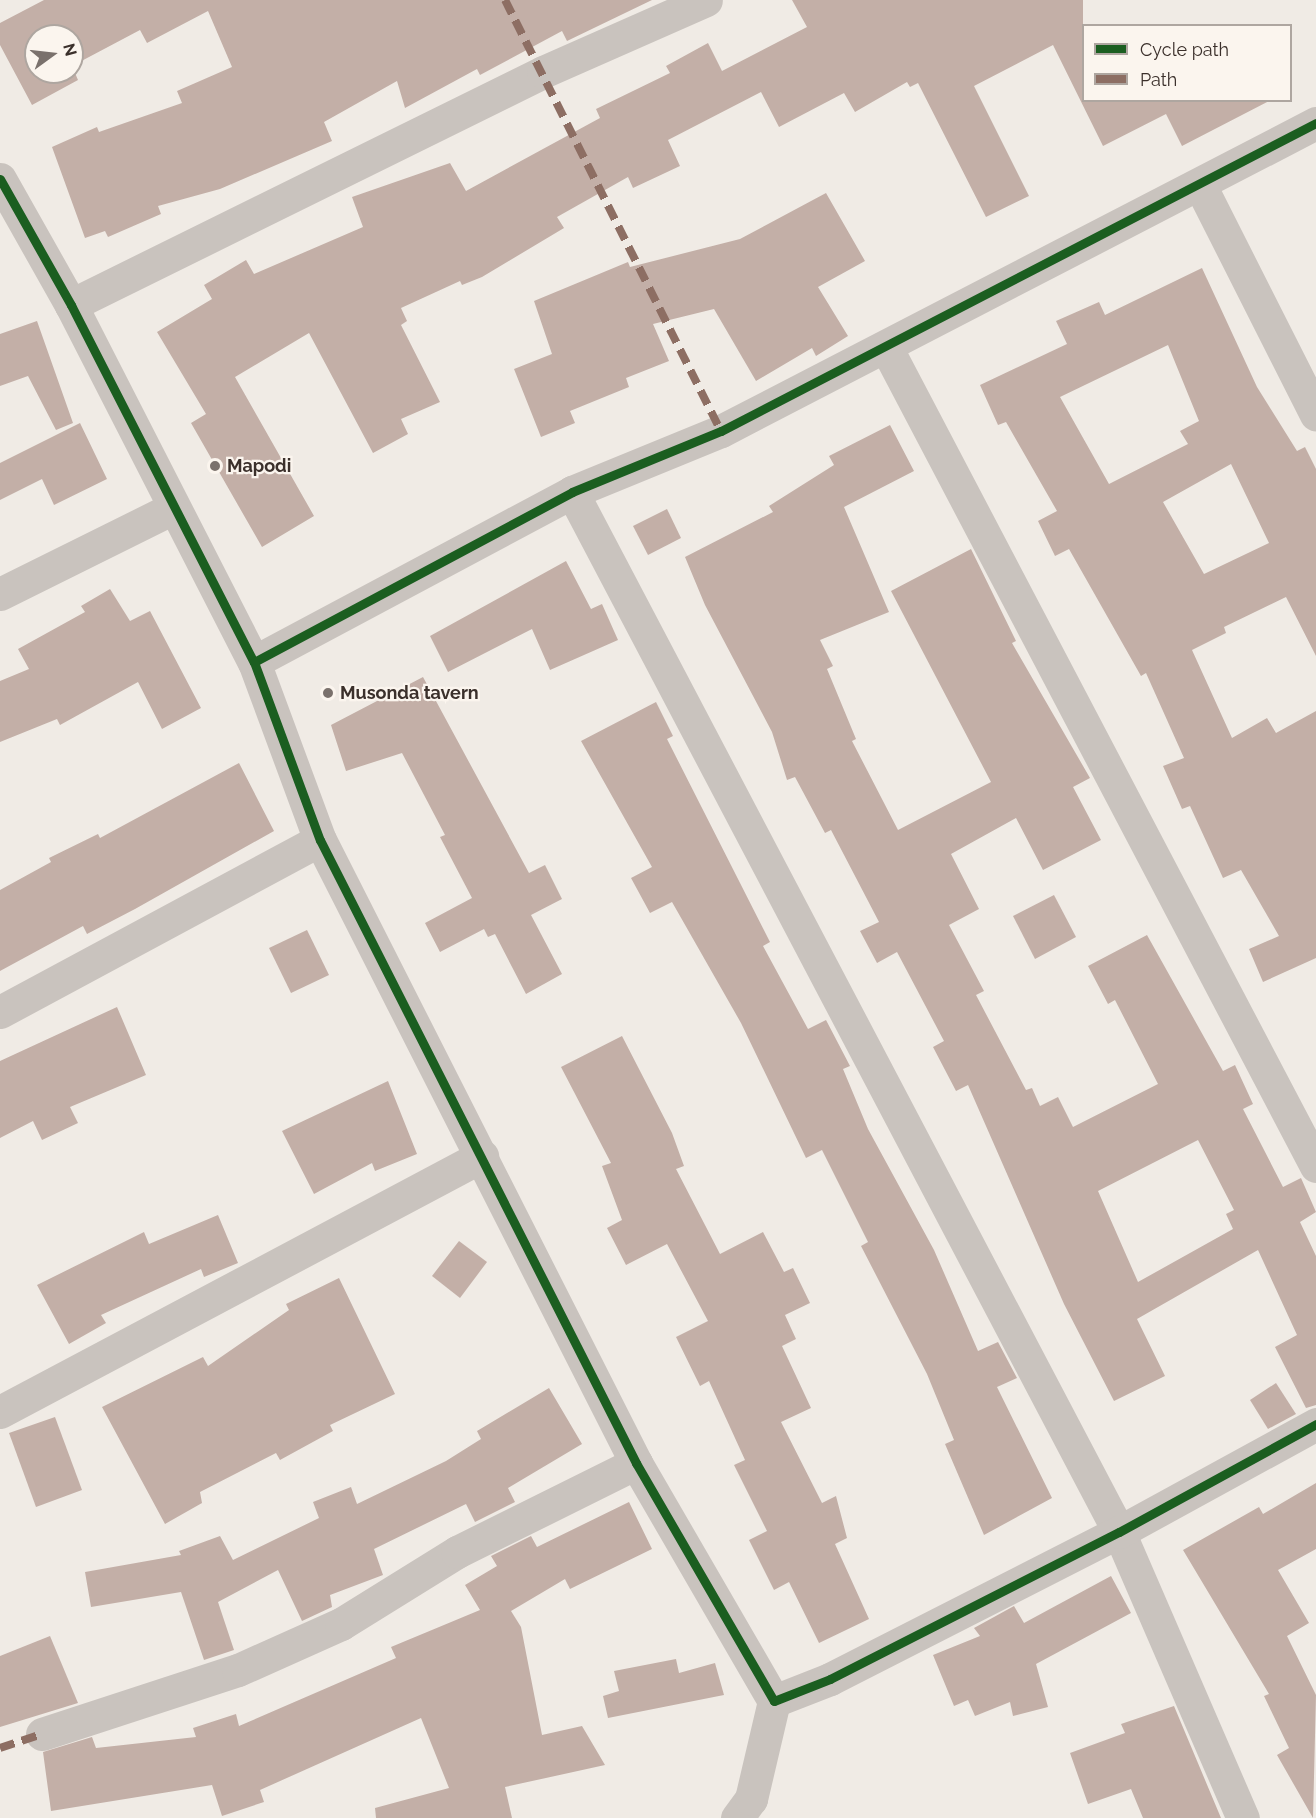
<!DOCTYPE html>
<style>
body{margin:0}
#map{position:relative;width:1316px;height:1818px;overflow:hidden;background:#f0ebe5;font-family:Raleway,sans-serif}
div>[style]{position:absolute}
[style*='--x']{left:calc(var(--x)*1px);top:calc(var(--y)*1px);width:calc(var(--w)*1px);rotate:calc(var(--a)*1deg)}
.building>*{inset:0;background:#c3afa7}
.minor>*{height:33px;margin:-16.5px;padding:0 16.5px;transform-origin:16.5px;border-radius:16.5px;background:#c9c3be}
.quiet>*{height:8px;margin-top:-4px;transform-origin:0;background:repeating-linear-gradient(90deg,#8d6e63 0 15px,transparent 0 23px)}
.cycleway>*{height:9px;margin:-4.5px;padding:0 4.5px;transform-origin:4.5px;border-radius:4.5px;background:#1b5e20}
.dots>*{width:16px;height:16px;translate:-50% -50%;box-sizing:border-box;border:3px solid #fbf5ee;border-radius:50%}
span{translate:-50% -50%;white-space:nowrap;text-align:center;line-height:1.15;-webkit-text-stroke:4.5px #fbf5ee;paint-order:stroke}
.poi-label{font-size:18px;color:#3b302b;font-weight:700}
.left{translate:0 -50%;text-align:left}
.legend{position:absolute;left:1082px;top:24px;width:210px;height:78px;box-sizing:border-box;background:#fbf5ee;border:2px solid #aea6a0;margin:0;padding:8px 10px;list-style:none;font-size:18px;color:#3b302b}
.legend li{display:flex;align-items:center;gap:12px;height:30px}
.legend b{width:30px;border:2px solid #aea6a0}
.north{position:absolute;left:24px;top:24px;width:60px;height:60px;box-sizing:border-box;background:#fbf5ee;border:2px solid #aea6a0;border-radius:50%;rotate:75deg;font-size:16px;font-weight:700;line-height:24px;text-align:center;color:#3b302b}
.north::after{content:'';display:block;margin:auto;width:21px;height:27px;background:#7a716c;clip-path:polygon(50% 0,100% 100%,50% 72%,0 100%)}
</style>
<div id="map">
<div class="building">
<i style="clip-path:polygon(evenodd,44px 0,652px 0,567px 41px,562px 31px,480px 75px,477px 69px,405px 108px,397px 81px,324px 122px,332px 141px,220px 189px,158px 206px,161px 214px,108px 237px,105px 231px,85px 238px,52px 147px,97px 127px,99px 132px,182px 103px,177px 91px,232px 67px,208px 11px,147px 43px,140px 30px,72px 66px,78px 80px,32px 105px,0 45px,0 23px,44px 0,36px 36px,72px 36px,72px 72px,36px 72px,36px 36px)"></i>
<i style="clip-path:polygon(792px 0,1083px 0,1083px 100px,1271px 100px,1182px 146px,1166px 114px,1103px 146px,1053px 45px,974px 86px,1029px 196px,986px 217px,918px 83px,910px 87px,907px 82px,855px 112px,844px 93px,779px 127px,761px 92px,668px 140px,680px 166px,633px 188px,628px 177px,557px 217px,564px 228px,482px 277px,462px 285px,460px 281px,401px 308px,407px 321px,401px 325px,440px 402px,401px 419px,408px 434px,373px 453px,309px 333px,235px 377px,314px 516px,262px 547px,191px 423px,206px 414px,157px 332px,212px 299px,204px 285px,246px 260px,254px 274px,363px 227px,352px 197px,450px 163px,466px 191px,600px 118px,596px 109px,670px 73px,666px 66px,708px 43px,722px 71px,807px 27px)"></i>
<i style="clip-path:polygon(826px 193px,865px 261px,818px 287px,848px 336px,816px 356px,812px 348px,756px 381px,714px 309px,653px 324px,669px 361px,626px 378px,629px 387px,570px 411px,575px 423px,541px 437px,514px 369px,552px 354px,534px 301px,628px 262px,630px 267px,740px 239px)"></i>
<i style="clip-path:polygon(evenodd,1202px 268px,1257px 387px,1297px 451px,1305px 447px,1316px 469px,1316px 656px,1286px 597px,1224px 627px,1226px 633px,1192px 650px,1232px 738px,1267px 718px,1276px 733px,1316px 711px,1316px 958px,1263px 982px,1249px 949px,1279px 936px,1241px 870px,1223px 878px,1190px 806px,1182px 809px,1163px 766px,1184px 758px,1146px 673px,1141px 676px,1069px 549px,1055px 556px,1038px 521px,1057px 511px,1006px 422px,998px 425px,980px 385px,1067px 344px,1056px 321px,1099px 302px,1105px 315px,1202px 268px,1168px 345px,1199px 421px,1180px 431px,1188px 444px,1109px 484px,1060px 397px,1168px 345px,1202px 268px,1231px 464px,1269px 543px,1204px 574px,1163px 502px,1231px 464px)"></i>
<i style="clip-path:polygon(37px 321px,73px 423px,56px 430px,28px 376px,0 386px,0 334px)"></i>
<i style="clip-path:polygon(80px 423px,107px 479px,54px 505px,42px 479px,0 500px,0 463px)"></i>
<i style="clip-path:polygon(evenodd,890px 425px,914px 471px,844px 507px,889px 612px,820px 640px,833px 666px,827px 669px,856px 739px,852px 741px,898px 830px,991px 782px,891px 591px,971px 549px,1016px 641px,1012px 643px,1090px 778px,1073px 787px,1101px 840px,1043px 870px,1016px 818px,951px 854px,979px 909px,949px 925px,984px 991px,976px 995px,1026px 1090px,1032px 1088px,1040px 1106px,1058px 1097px,1073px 1127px,1158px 1084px,1115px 1000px,1108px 1004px,1088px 966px,1147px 935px,1223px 1071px,1235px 1065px,1253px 1104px,1243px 1109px,1283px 1187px,1301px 1178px,1316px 1212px,1300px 1222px,1316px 1256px,1316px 1405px,1306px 1408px,1275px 1347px,1297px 1335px,1258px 1250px,1137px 1319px,1165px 1376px,1114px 1401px,1064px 1304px,968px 1085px,956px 1091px,933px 1047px,944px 1041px,897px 952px,877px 963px,860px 931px,879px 922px,831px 830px,825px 833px,795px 777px,787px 780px,772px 732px,705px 605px,685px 557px,773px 512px,769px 506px,834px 465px,829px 456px,890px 425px,1198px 1140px,1234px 1210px,1226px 1214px,1233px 1229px,1138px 1282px,1098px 1191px,1198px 1140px)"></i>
<i style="clip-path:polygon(667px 509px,681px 538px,648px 555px,633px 526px)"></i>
<i style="clip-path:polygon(566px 561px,591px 609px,602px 604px,618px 640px,550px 670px,532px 629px,448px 672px,430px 636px)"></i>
<i style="clip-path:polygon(110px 589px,130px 621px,150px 611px,201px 708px,162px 729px,138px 682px,60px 725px,57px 719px,0 742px,0 681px,29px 669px,18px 649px,85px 612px,81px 606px)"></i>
<i style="clip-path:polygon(423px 677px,529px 873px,545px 865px,562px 899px,531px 915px,562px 974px,526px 994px,495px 934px,488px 937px,484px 929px,440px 952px,425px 923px,472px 898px,440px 837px,445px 835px,402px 753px,346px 771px,331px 725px)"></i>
<i style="clip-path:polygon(656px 702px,673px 736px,667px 739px,770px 942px,763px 946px,808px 1029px,826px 1020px,850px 1066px,843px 1069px,868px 1129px,934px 1250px,978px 1351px,998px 1342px,1017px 1378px,997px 1387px,1052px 1498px,984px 1535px,945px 1444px,954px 1440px,927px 1374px,861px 1246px,868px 1242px,822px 1150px,806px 1158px,741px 1023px,672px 902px,650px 913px,631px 878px,652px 867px,581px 741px)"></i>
<i style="clip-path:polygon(239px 763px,274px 831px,135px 909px,87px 934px,83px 926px,0 971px,0 890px,51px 862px,49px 858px,98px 834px,100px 838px)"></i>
<i style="clip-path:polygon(1054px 895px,1076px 937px,1035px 959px,1013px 916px)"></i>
<i style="clip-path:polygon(307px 930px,329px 975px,291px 993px,269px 948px)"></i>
<i style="clip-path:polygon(117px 1007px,146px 1075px,70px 1107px,78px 1123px,42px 1140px,33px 1121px,0 1138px,0 1061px)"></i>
<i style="clip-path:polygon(622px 1036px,672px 1133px,684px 1166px,676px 1169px,720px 1254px,763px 1232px,784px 1272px,793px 1268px,810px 1303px,785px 1315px,796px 1339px,782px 1346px,811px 1408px,781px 1422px,822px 1503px,836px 1496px,847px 1538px,835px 1544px,869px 1619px,819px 1643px,789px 1582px,774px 1590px,749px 1540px,767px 1531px,734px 1465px,745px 1460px,709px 1381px,700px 1386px,676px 1337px,708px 1321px,667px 1244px,626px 1265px,607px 1228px,622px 1220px,602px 1166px,611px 1163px,561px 1067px)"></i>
<i style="clip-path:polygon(388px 1081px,417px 1154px,375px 1171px,372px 1163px,314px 1194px,282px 1131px)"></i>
<i style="clip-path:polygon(218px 1215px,238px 1263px,204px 1277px,201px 1269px,101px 1315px,106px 1323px,69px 1344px,37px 1285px,144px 1232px,149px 1244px)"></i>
<i style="clip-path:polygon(459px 1241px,487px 1262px,460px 1298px,432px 1276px)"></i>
<i style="clip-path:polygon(339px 1278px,395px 1394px,330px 1425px,333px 1431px,280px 1460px,276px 1453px,200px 1492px,202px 1503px,165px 1524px,102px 1407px,203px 1357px,208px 1366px,289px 1310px,286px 1304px)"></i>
<i style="clip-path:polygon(1276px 1383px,1296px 1414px,1268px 1429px,1250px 1400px)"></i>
<i style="clip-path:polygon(549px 1388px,582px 1444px,508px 1488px,515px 1502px,475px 1522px,466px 1504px,374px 1549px,383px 1575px,330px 1595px,332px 1607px,302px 1621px,278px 1570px,218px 1602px,234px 1650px,204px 1660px,181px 1592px,91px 1607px,85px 1572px,181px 1555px,179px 1551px,220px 1536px,233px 1560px,319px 1518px,313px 1502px,351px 1487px,357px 1504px,446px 1461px,481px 1439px,477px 1431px)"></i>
<i style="clip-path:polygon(55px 1417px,82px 1490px,36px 1507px,9px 1433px)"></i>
<i style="clip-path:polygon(1316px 1483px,1316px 1549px,1278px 1570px,1309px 1623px,1287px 1636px,1316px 1695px,1313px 1818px,1277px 1755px,1289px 1748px,1264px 1696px,1269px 1694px,1183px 1550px,1259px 1507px,1263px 1514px)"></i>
<i style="clip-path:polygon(629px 1502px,652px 1549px,570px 1589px,565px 1579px,511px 1611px,521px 1627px,542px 1735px,582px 1726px,605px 1765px,505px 1787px,512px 1818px,376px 1818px,375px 1808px,449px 1788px,421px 1718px,260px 1790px,264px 1802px,222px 1816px,212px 1785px,51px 1811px,43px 1752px,92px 1737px,96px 1748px,196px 1737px,193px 1728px,236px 1714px,239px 1726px,396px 1658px,391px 1647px,480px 1610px,465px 1585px,497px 1566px,491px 1556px,531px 1536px,537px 1547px)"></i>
<i style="clip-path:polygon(1111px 1576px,1131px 1613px,1036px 1664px,1048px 1707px,1013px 1716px,1010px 1702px,975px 1716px,968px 1700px,954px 1706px,933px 1655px,980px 1636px,974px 1628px,1014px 1606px,1024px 1623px)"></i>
<i style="clip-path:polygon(50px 1636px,78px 1703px,0 1727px,0 1656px)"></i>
<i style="clip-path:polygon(676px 1659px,679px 1673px,715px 1663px,724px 1695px,608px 1718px,603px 1696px,619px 1691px,614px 1671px)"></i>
<i style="clip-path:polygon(1174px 1706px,1221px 1818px,1143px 1818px,1131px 1789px,1088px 1804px,1070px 1753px,1125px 1733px,1121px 1724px)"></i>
</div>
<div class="minor">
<i style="--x:0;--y:179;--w:145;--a:60.6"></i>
<i style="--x:71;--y:305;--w:401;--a:62.9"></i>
<i style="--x:254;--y:662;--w:361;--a:-28.1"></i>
<i style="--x:572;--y:492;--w:161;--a:-22.3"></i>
<i style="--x:721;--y:431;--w:670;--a:-27.37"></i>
<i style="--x:1201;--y:187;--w:255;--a:63.2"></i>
<i style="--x:71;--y:305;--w:526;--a:-26.27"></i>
<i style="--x:543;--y:72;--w:178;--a:-23.8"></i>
<i style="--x:886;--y:347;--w:925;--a:62.3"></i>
<i style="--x:572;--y:492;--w:1175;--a:62.26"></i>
<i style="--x:1119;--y:1532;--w:312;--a:66.6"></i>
<i style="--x:0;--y:594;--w:191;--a:-26.4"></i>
<i style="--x:254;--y:662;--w:190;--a:69.7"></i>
<i style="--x:320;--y:840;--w:699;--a:63.1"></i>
<i style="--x:636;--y:1463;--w:275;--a:59.9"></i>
<i style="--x:774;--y:1701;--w:60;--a:-21.4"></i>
<i style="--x:830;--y:1679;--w:324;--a:-27"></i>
<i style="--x:1119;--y:1532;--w:225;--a:-28.7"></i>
<i style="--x:0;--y:1012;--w:363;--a:-28.3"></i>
<i style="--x:0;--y:1412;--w:546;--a:-27.97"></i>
<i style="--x:42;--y:1734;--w:206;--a:-18.1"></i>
<i style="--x:238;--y:1670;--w:113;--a:-24.1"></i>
<i style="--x:341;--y:1624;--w:137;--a:-31.8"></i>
<i style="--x:457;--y:1552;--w:200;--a:-26.4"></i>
<i style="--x:737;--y:1818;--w:24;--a:-54"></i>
<i style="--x:751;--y:1799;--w:101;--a:-76.8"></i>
</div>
<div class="quiet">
<i style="--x:505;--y:0;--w:482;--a:63.4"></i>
<i style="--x:0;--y:1748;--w:44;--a:-18.4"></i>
</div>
<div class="cycleway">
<i style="--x:0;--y:179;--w:145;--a:60.6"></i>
<i style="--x:71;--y:305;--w:401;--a:62.9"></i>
<i style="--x:254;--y:662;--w:361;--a:-28.1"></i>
<i style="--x:572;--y:492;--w:161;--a:-22.3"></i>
<i style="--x:721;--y:431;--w:670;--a:-27.37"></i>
<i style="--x:254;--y:662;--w:190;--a:69.7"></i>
<i style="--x:320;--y:840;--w:699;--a:63.1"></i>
<i style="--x:636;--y:1463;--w:275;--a:59.9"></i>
<i style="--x:774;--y:1701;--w:60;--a:-21.4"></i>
<i style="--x:830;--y:1679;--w:324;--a:-27"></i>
<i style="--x:1119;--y:1532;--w:225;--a:-28.7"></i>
</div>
<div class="dots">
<i style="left:215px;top:466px;background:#7a716c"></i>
<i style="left:328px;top:693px;background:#7a716c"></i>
</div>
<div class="poi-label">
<span class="left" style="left:227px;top:466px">Mapodi</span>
<span class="left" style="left:340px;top:693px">Musonda tavern</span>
</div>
<ul class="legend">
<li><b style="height:8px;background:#1b5e20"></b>Cycle path</li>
<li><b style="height:8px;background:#8d6e63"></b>Path</li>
</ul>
<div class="north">N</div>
</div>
